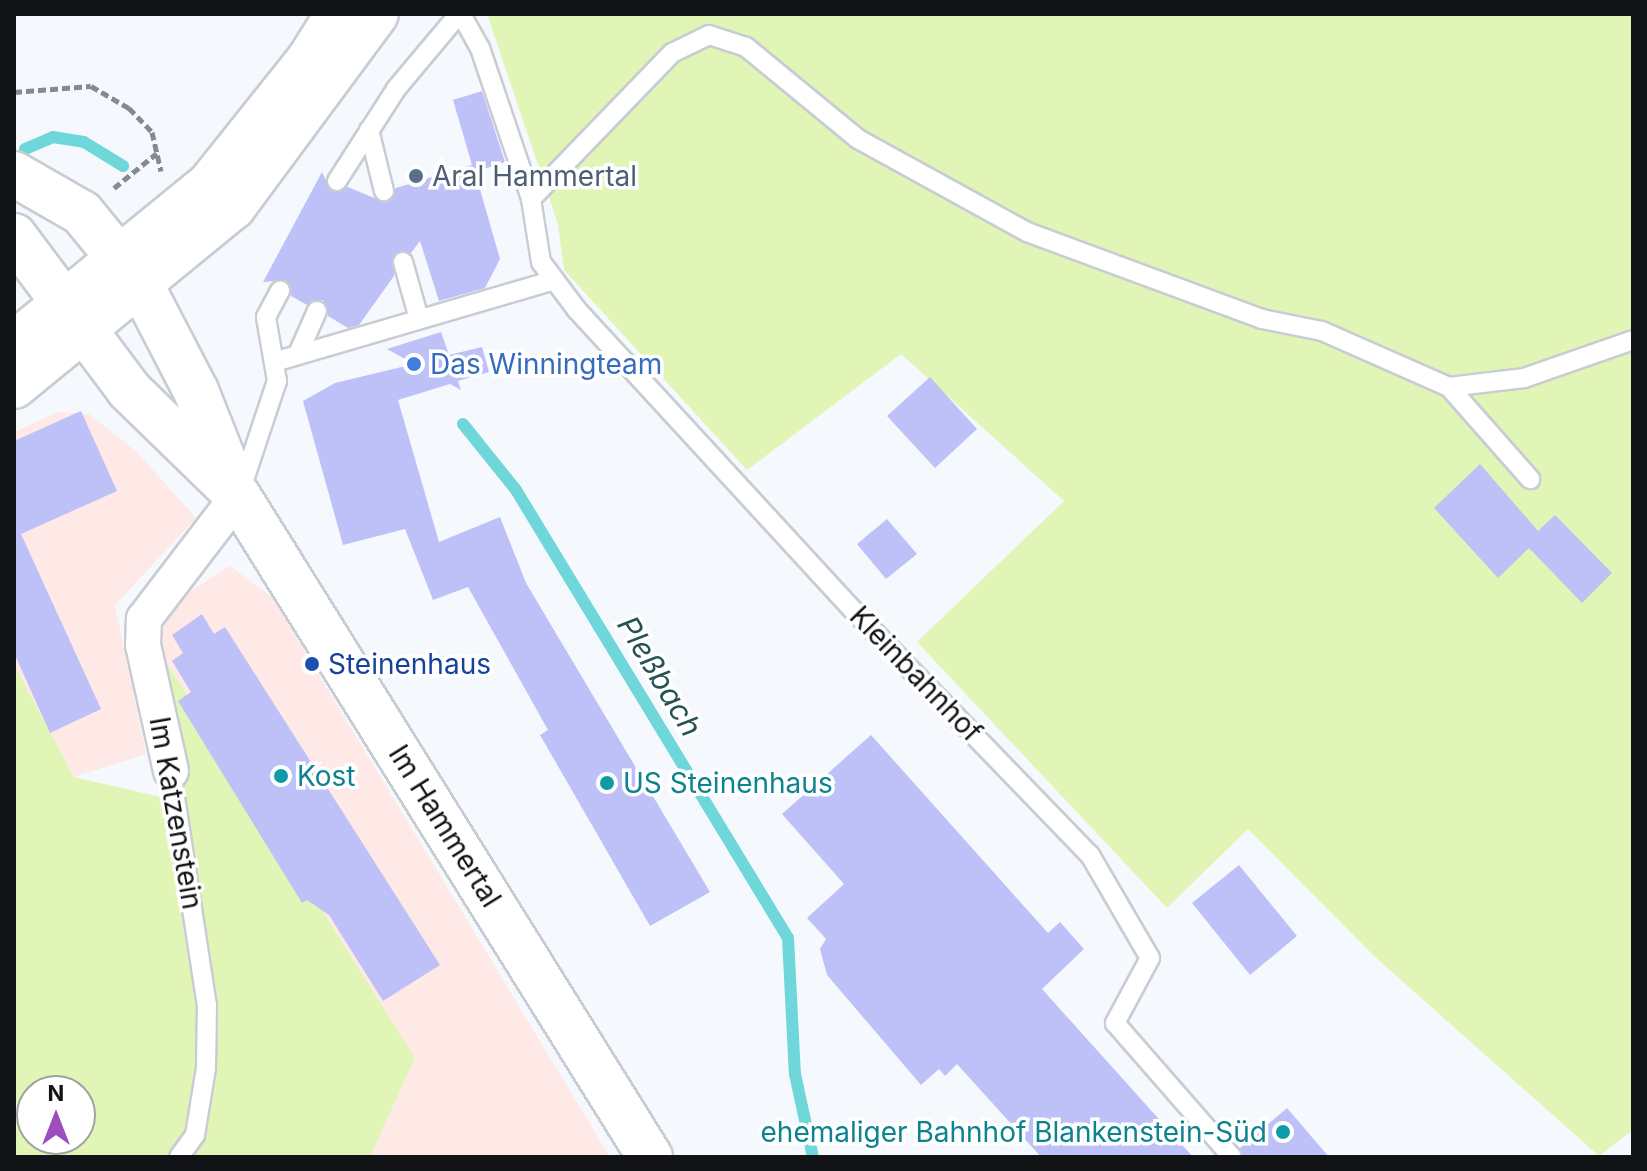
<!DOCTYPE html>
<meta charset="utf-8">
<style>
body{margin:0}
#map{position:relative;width:1647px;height:1171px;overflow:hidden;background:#f5f9fe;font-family:Inter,sans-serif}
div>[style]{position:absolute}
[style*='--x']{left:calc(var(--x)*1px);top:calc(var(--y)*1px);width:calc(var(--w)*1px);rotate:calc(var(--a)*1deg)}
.commercial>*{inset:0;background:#ffe9e6}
.green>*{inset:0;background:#e0f5b6}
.stream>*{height:12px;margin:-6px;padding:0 6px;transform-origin:6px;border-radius:6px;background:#6fd6d9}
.building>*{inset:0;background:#bdc1f8}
.path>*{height:5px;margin-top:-2.5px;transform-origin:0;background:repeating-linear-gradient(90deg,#86898d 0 8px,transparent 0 12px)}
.roads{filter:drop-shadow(2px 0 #c8ccd3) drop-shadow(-2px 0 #c8ccd3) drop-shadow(0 2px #c8ccd3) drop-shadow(0 -2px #c8ccd3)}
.service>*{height:18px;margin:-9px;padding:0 9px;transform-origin:9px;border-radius:9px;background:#fff}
.minor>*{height:34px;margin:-17px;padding:0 17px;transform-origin:17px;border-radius:17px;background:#fff}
.secondary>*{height:44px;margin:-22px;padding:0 22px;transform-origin:22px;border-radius:22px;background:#fff}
.dots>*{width:22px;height:22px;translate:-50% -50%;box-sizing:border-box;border:4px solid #fff;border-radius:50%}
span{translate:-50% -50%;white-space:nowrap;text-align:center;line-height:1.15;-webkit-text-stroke:7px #fff;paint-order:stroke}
.service-label{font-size:28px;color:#4e5e75}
.left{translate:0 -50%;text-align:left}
.shop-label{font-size:28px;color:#366cbe}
.transit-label{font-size:28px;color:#164399}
.street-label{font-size:28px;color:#121316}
.culture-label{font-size:28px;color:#0d838f}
.right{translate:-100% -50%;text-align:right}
.water-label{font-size:30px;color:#255354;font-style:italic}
.frame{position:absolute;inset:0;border:16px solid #121316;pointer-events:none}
.north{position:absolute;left:16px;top:1075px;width:80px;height:80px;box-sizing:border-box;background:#fff;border:2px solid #a0a1a2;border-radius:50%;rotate:0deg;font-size:22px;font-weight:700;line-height:32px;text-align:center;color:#121316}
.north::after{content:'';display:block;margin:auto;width:28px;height:36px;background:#9c4ebf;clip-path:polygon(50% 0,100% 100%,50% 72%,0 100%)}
</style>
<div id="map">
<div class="commercial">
<i style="clip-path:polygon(58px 412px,89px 414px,137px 452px,196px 518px,115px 605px,146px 754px,74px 777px,14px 664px,14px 432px)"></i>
<i style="clip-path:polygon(230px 566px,272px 597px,610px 1157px,370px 1157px,415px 1058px,151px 638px,177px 600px)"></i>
</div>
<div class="green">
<i style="clip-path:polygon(487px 14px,1633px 14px,1633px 1130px,1599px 1156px,1375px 957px,1248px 829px,1167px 908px,917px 642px,1064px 501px,901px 354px,747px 470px,564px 270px,558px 224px)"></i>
<i style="clip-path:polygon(evenodd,161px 654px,415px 1058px,370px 1157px,14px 1157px,14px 664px,74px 777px,165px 798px,174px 760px,161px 654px,32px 1091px,80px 1091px,80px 1139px,32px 1139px,32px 1091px)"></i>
</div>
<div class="stream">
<i style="--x:25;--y:149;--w:30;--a:-23"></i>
<i style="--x:53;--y:137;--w:31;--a:9"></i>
<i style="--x:84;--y:142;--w:46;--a:31.6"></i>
<i style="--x:463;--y:424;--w:85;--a:51.2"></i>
<i style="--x:516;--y:490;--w:524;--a:58.74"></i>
<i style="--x:788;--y:938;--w:136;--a:87.1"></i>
<i style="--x:795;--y:1074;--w:85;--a:77.8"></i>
</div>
<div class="building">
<i style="clip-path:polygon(482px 91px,505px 162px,475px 172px,500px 259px,485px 288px,439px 301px,420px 241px,411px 253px,394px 254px,394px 276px,359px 325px,348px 328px,328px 316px,323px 300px,307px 305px,291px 296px,285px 280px,263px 282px,322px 172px,331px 191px,348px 187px,386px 203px,396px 188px,472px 165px,453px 100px)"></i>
<i style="clip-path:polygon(441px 332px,449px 355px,482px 347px,489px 372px,458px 381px,461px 390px,450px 384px,398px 400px,439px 542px,500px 517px,526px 583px,710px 892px,650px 926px,540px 735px,548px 730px,468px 587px,433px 600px,405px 529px,343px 545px,303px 401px,335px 383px,414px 364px,387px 349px)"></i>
<i style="clip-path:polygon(930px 377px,977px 429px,935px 468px,887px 416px)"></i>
<i style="clip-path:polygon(81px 411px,117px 491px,21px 534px,101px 709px,50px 733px,14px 653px,14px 441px)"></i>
<i style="clip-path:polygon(1480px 464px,1538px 531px,1555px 515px,1612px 573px,1582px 603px,1529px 548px,1498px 578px,1434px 508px)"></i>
<i style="clip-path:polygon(887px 519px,917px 554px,886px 579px,857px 544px)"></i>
<i style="clip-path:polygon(202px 614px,214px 634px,225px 627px,440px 965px,383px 1001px,329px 915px,307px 900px,302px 903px,178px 701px,191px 692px,172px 661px,183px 653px,172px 635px)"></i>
<i style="clip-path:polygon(871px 735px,1048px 933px,1060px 922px,1084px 949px,1042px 989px,1193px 1157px,1041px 1157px,957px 1064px,945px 1076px,939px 1069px,921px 1085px,827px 975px,820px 949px,826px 939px,807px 918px,844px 884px,782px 814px)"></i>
<i style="clip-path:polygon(1239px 865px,1297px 936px,1250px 975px,1192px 903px)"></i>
<i style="clip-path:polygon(1287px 1108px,1329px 1157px,1244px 1157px,1240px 1148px)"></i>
</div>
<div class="path">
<i style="--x:14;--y:92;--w:77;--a:-4.5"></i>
<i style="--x:91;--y:86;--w:44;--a:30.1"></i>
<i style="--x:129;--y:108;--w:33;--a:46"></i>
<i style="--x:152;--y:132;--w:40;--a:77"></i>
<i style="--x:114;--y:188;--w:55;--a:-39.1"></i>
</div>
<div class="roads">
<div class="service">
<i style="--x:461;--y:14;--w:39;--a:61"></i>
<i style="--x:480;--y:48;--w:159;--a:71.3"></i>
<i style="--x:531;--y:199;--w:64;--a:81"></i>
<i style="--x:541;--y:262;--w:60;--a:53.1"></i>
<i style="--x:577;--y:310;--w:409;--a:47.4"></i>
<i style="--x:854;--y:611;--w:339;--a:46"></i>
<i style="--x:1090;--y:855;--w:119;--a:59.8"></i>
<i style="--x:1150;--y:958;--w:74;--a:118.3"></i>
<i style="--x:1115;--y:1023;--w:178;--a:48.9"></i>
<i style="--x:369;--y:130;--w:63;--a:76.2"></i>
<i style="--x:337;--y:181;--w:109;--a:-57.3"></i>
<i style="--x:396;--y:89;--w:98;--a:-50"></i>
<i style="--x:531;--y:199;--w:203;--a:-46"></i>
<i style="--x:672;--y:53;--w:41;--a:-25.9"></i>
<i style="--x:709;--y:35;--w:39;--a:18"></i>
<i style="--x:746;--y:47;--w:145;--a:39.4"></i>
<i style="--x:858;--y:139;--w:193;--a:28.8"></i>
<i style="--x:1027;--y:232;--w:251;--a:20.3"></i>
<i style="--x:1262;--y:319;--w:61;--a:11.3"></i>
<i style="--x:1322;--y:331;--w:139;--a:23.8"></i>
<i style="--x:1449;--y:387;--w:123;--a:48.6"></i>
<i style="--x:403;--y:262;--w:59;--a:74.3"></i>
<i style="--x:298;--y:354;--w:47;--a:-66.2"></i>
<i style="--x:274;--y:362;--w:292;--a:-16.3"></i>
<i style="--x:1449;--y:387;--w:76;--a:-6.8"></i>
<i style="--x:1524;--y:378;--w:115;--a:-19.2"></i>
<i style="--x:242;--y:486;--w:111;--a:-71.6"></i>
<i style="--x:277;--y:381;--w:65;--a:-99.8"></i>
<i style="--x:266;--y:317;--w:30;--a:-62"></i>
<i style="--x:171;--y:771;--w:237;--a:81.3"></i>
<i style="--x:207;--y:1005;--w:63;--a:90.9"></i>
<i style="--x:206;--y:1068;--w:68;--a:99.3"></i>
<i style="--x:195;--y:1135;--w:27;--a:126"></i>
</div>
<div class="minor">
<i style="--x:171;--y:771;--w:129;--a:-102.5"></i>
<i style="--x:143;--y:645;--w:26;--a:-88"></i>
<i style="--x:144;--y:619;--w:155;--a:-52.6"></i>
</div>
<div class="secondary">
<i style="--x:14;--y:174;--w:78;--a:29.8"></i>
<i style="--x:82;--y:213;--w:93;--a:50.7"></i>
<i style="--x:141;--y:285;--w:119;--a:62.6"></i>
<i style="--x:196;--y:391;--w:95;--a:68.3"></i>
<i style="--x:14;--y:236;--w:192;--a:53.2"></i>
<i style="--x:129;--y:390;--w:152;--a:44.2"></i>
<i style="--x:238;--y:496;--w:779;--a:58.06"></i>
<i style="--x:14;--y:344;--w:253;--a:-39.2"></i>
<i style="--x:210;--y:184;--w:159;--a:-51.4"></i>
<i style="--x:309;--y:60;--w:54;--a:-57.8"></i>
<i style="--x:14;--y:386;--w:283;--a:-39.3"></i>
<i style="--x:233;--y:207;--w:240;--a:-53.5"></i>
</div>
</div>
<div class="dots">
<i style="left:416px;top:176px;background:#5c6f8a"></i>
<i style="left:414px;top:364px;background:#3f7fe0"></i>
<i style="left:312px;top:664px;background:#1a4fb4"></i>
<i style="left:281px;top:776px;background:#0f9aa8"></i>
<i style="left:607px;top:783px;background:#0f9aa8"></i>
<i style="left:1283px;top:1132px;background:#0f9aa8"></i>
</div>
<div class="service-label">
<span class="left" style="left:432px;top:176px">Aral Hammertal</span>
</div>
<div class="shop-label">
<span class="left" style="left:430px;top:364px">Das Winningteam</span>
</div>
<div class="transit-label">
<span class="left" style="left:328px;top:664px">Steinenhaus</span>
</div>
<div class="street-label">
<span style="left:916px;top:674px;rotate:46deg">Kleinbahnhof</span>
<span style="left:176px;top:813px;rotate:80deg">Im Katzenstein</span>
<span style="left:445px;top:826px;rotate:58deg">Im Hammertal</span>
</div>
<div class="culture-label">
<span class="left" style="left:297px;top:776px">Kost</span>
<span class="left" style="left:623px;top:783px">US Steinenhaus</span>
<span class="right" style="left:1267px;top:1132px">ehemaliger Bahnhof Blankenstein-Süd</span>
</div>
<div class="water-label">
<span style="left:660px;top:676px;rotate:59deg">Pleßbach</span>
</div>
<div class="frame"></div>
<div class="north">N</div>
</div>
